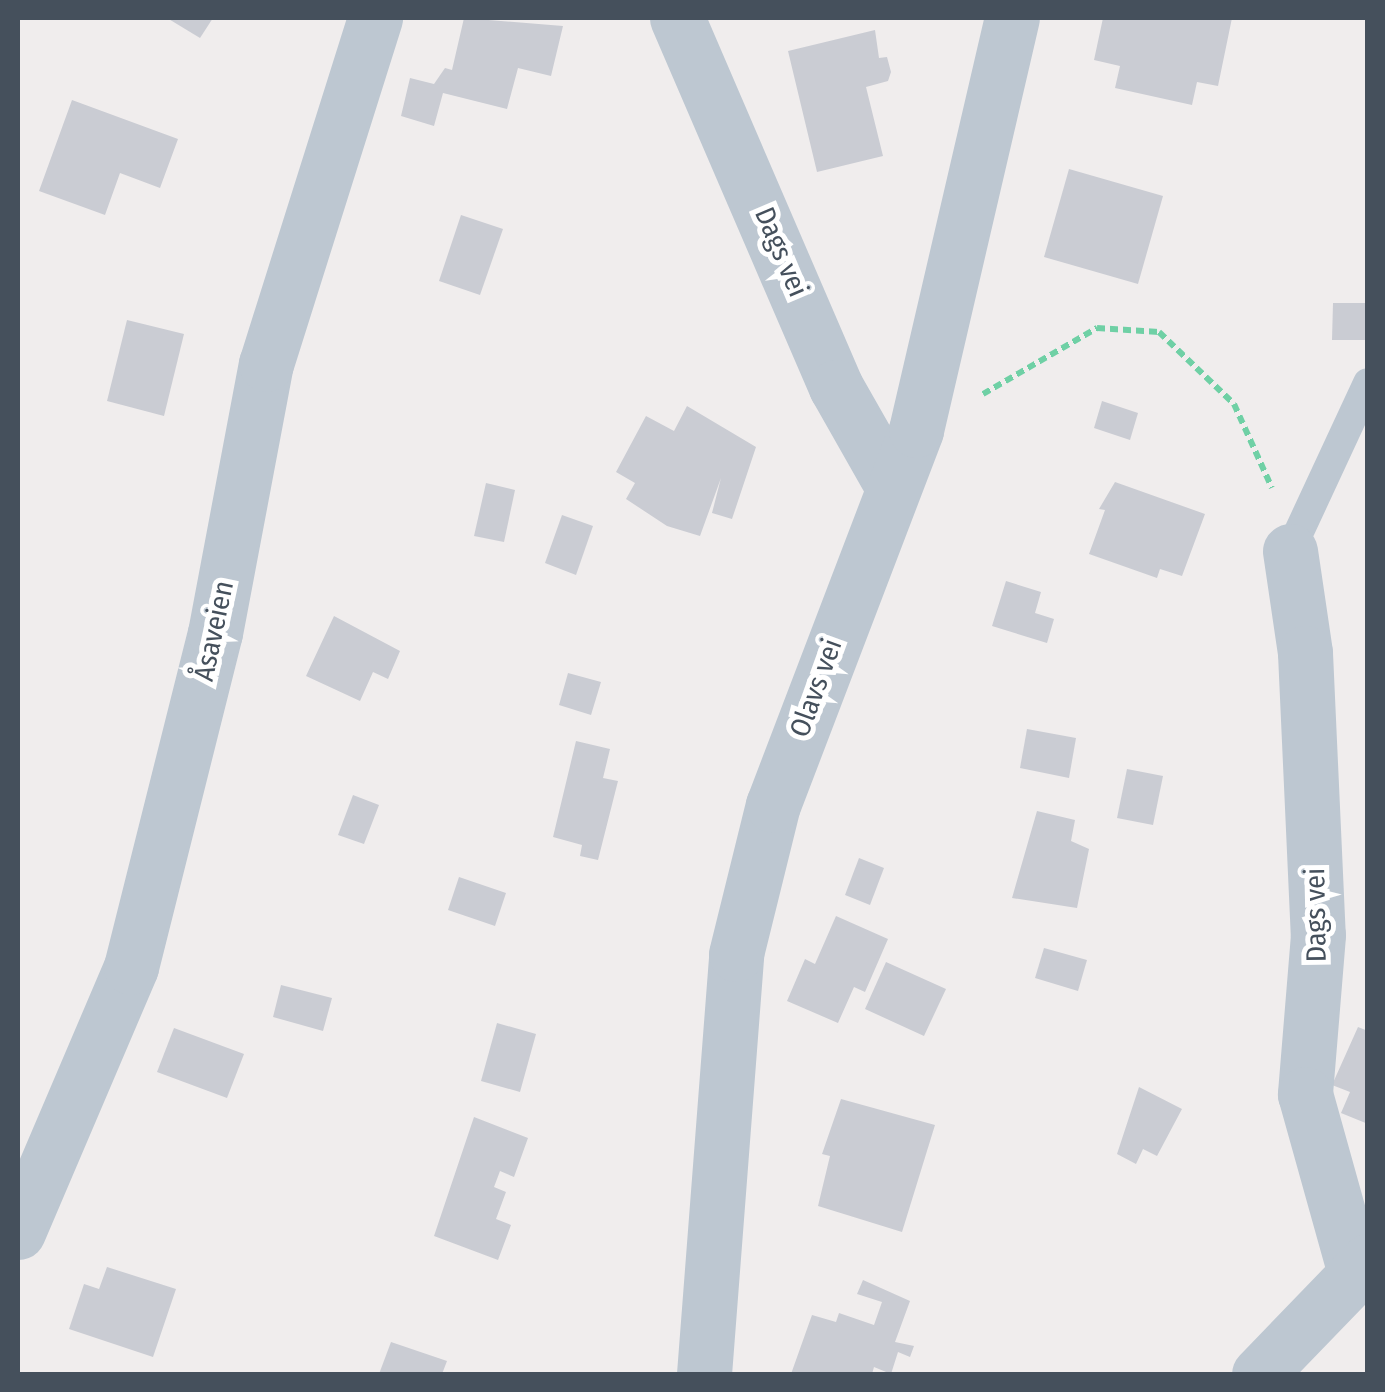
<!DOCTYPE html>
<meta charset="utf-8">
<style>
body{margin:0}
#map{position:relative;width:1385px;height:1392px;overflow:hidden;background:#f0eded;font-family:"Fira Sans Condensed",sans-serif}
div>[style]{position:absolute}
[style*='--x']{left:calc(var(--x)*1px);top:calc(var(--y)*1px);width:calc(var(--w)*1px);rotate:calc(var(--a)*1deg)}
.building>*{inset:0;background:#caccd3}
.path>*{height:6px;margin-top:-3px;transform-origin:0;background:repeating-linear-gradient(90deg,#6fd0a5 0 8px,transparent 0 13px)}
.service>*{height:30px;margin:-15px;padding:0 15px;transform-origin:15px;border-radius:15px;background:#bdc7d1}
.minor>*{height:55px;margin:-27.5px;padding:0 27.5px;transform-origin:27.5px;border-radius:27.5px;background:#bdc7d1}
span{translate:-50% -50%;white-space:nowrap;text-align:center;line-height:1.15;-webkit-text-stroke:10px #fff;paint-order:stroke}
.street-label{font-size:28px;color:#45505c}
.frame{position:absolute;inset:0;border:20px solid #45505c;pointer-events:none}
</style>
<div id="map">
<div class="building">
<i style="clip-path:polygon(167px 18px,213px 18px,200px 38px)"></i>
<i style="clip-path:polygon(464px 18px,563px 26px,551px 76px,518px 68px,507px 109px,443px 93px,434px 126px,401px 116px,410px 78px,434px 84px,445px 68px,452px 70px)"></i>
<i style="clip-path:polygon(1103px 18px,1232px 18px,1218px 86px,1197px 82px,1192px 105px,1115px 88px,1120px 66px,1094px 60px)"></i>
<i style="clip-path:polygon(875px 30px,879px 58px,887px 57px,891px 72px,888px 81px,866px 87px,883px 156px,817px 172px,788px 51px)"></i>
<i style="clip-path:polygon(72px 100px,178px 139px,160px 188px,120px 173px,105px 215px,39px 191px)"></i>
<i style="clip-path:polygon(1069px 169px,1163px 196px,1138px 284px,1044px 257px)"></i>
<i style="clip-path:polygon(461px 215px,503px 229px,480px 295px,439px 281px)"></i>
<i style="clip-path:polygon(1333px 303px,1368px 303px,1367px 340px,1332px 340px)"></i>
<i style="clip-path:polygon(127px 320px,184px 334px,164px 416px,107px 401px)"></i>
<i style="clip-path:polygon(1102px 401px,1138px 413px,1130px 440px,1094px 428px)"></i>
<i style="clip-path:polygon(687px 406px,756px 447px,732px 519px,712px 513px,721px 478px,700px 536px,667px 526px,626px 499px,635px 483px,616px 472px,646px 416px,674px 431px)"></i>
<i style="clip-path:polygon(1115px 482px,1205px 514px,1182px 576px,1160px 569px,1157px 578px,1089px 554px,1105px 510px,1099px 509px)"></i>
<i style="clip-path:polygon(486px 483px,515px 490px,504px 542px,474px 536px)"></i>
<i style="clip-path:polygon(562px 515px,593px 526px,576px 575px,545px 563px)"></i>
<i style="clip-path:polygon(1006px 581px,1041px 592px,1035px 613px,1054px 619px,1047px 643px,992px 626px)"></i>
<i style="clip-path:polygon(334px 616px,400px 651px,388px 679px,373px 672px,360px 701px,306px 676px)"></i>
<i style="clip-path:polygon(568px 673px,601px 682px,591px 715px,559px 705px)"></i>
<i style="clip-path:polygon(1027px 729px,1076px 738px,1069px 778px,1020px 768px)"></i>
<i style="clip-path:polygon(576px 741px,610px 749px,603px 778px,618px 781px,598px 860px,580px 856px,582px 845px,553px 837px)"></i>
<i style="clip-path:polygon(1127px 769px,1163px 776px,1153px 825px,1117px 818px)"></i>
<i style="clip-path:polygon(353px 795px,379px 805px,364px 844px,338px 835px)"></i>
<i style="clip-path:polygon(1037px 811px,1075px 820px,1071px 841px,1089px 849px,1077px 908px,1012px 898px)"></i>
<i style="clip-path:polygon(859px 858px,884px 868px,870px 905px,845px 895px)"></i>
<i style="clip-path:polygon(459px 877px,506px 893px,495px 926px,448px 910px)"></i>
<i style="clip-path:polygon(836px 916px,888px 939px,865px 992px,854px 987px,838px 1023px,787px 1001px,805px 959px,815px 964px)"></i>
<i style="clip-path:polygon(1044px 948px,1087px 960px,1078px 991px,1035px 978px)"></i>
<i style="clip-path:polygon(886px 962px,946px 989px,924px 1036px,865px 1009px)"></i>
<i style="clip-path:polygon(281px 985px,332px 998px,323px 1031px,273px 1017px)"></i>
<i style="clip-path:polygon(497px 1023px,536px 1034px,520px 1092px,481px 1081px)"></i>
<i style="clip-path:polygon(1358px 1027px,1368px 1031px,1368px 1124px,1341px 1113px,1350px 1092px,1332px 1085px)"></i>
<i style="clip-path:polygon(174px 1028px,244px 1054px,227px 1098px,157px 1072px)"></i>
<i style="clip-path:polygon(1139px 1087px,1182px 1109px,1157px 1156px,1143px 1149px,1136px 1164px,1117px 1154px)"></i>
<i style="clip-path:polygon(841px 1099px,935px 1125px,902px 1232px,818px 1206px,830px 1156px,822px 1154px)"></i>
<i style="clip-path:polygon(474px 1117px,528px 1138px,514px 1177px,500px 1171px,494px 1187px,506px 1192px,496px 1219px,511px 1225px,498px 1260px,434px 1236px)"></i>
<i style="clip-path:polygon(107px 1267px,176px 1289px,153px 1357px,69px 1329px,84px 1284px,99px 1289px)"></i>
<i style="clip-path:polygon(863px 1280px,910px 1301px,895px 1342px,914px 1346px,910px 1357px,898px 1352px,891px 1374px,874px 1367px,872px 1374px,791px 1374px,812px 1315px,836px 1322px,839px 1313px,874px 1325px,882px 1302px,857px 1294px)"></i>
<i style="clip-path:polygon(391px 1342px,447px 1361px,442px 1374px,379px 1374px)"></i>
</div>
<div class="path">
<i style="--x:983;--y:394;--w:132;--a:-30.1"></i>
<i style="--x:1097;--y:328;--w:62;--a:3.7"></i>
<i style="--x:1159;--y:332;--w:104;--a:43.8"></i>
<i style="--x:1234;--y:404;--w:92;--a:65.7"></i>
</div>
<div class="service">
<i style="--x:1290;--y:551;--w:185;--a:-65.1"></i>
</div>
<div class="minor">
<i style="--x:677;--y:18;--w:402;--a:66.7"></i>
<i style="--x:836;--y:387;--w:112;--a:60.4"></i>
<i style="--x:1290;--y:551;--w:103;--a:81.6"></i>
<i style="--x:1305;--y:653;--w:282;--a:87.4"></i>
<i style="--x:1318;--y:935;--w:160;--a:94.7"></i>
<i style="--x:1305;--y:1094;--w:186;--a:74.4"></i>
<i style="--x:18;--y:1232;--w:288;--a:-66.9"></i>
<i style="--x:131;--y:967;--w:344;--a:-75.9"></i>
<i style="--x:215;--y:633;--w:274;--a:-79.3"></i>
<i style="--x:266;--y:364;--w:363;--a:-72.5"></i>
<i style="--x:704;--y:1374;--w:421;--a:-85.6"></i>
<i style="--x:736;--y:954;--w:154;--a:-76.1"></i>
<i style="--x:773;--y:805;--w:401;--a:-69.1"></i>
<i style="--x:916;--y:430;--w:423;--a:-76.9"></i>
<i style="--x:1259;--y:1374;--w:157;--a:-46"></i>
</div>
<div class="street-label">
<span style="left:781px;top:252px;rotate:67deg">Dags vei</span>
<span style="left:214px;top:631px;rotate:-78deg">Åsaveien</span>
<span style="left:816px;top:688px;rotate:-70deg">Olavs vei</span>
<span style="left:1316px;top:915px;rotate:-91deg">Dags vei</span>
</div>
<div class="frame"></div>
</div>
